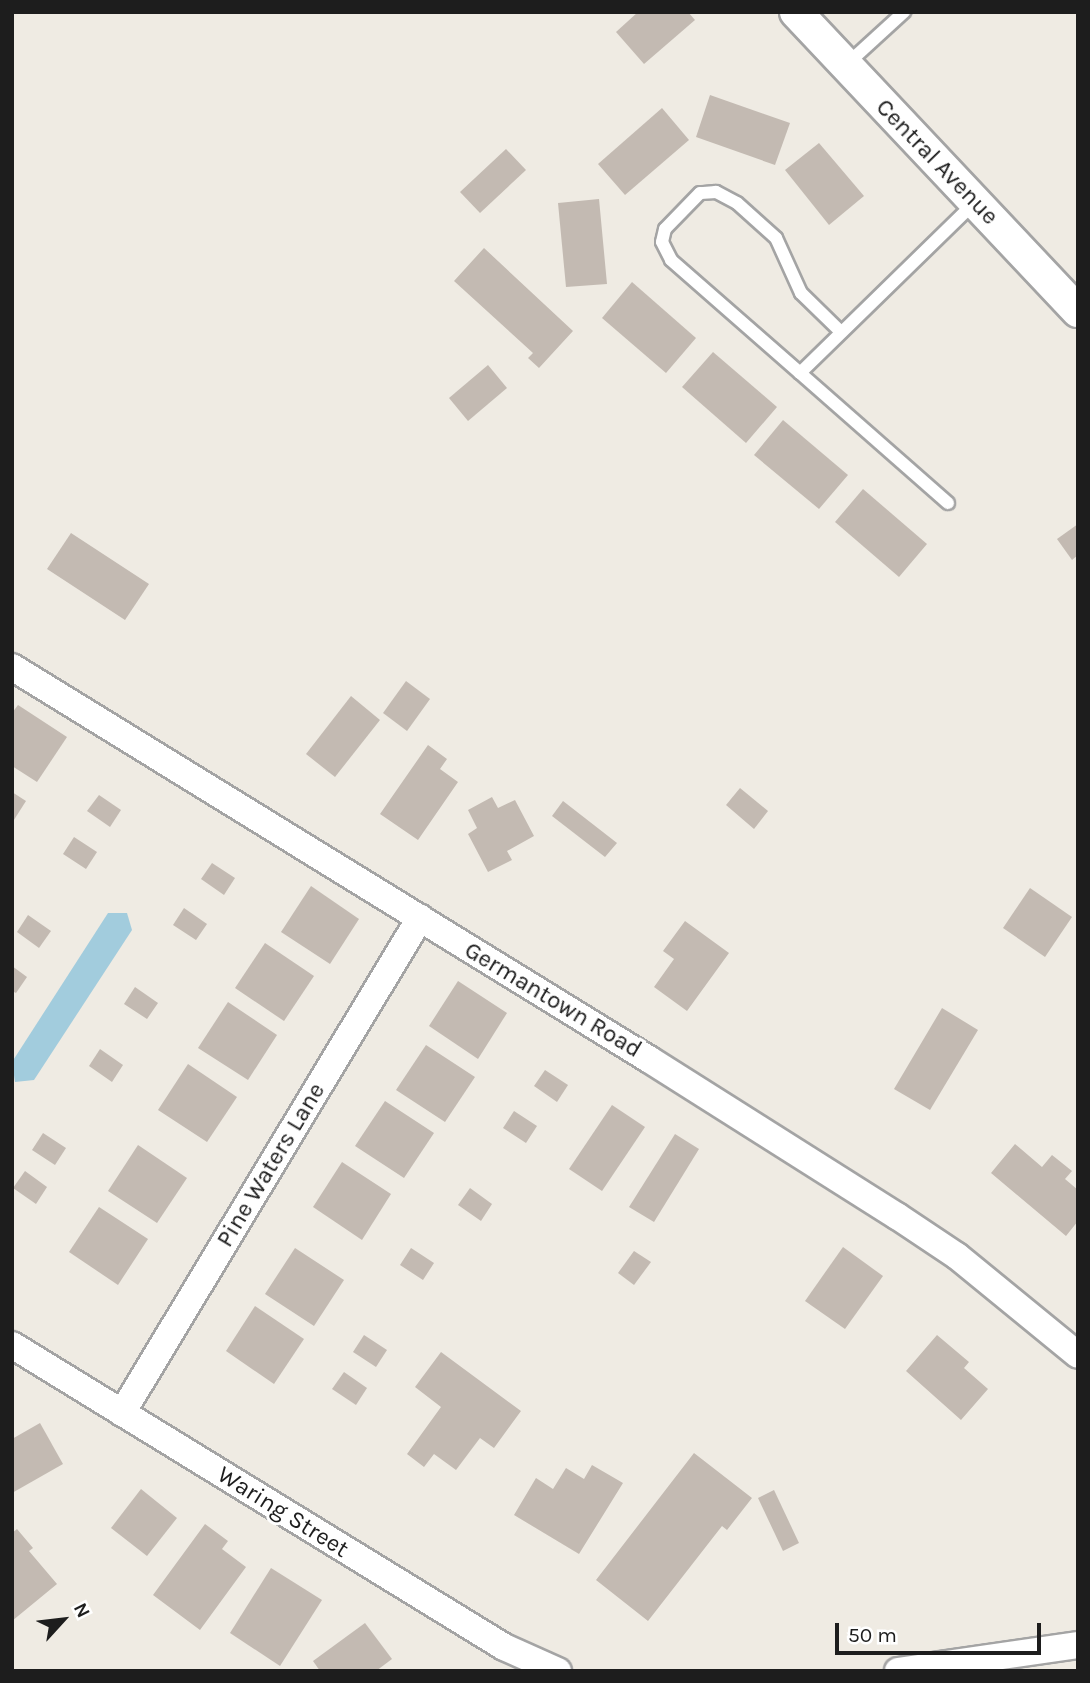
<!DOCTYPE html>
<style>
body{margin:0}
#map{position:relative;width:1090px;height:1683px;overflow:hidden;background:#efebe3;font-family:Karla,sans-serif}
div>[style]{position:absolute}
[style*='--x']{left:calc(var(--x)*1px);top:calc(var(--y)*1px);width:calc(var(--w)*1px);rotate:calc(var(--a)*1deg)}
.water>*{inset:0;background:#a2ccdd}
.building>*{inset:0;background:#c3bab2}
.roads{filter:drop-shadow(2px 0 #a4a4a4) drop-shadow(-2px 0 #a4a4a4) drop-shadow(0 2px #a4a4a4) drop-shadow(0 -2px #a4a4a4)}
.service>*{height:12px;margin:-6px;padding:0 6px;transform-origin:6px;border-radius:6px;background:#fff}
.minor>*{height:26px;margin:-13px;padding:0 13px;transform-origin:13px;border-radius:13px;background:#fff}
.tertiary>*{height:32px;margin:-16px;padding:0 16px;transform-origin:16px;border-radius:16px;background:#fff}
span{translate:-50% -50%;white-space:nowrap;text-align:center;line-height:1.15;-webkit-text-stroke:6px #fff;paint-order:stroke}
.street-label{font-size:24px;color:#1d1d1d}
.frame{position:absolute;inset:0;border:14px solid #1d1d1d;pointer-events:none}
.north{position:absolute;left:28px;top:1585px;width:70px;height:70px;-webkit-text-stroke:5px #fff;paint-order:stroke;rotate:63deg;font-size:19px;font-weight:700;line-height:28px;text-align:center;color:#1d1d1d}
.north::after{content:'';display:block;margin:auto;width:24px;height:32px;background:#1d1d1d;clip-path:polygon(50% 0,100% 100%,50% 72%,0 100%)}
.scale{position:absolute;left:835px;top:1623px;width:206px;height:32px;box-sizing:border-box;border:4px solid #1d1d1d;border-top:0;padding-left:9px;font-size:21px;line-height:24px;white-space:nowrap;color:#1d1d1d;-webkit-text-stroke:5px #fff;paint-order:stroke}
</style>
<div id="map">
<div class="water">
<i style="clip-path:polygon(108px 913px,127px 913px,132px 930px,34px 1080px,15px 1082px,12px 1062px)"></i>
</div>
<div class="building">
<i style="clip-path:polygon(638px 12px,688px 12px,695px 20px,644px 64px,616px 32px)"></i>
<i style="clip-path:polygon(710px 95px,790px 123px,775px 165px,696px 137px)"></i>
<i style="clip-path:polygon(662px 108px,689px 140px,625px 195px,598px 164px)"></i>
<i style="clip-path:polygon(819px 143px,864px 196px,829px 225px,785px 170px)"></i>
<i style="clip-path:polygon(506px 149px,526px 170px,480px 213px,460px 192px)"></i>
<i style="clip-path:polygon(599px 199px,607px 284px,566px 287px,558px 203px)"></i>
<i style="clip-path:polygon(484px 248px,573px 331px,539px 368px,528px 358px,533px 353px,454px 281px)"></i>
<i style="clip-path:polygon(632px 282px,696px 338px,666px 373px,602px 318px)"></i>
<i style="clip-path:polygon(713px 352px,777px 407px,746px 443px,682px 387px)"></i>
<i style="clip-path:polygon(488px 365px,507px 388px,468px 421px,449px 398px)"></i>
<i style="clip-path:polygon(783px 420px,848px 475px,819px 509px,754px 455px)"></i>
<i style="clip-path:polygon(863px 489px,927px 544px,899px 577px,835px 522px)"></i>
<i style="clip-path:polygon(1078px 524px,1078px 555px,1072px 560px,1057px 539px)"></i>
<i style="clip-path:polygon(71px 533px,149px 584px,125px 620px,47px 569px)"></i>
<i style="clip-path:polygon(406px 681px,430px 699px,407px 731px,383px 713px)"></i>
<i style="clip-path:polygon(351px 696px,380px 720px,335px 777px,306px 754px)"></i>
<i style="clip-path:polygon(18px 705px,67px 737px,37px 782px,12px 766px,12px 713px)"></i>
<i style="clip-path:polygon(428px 745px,447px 759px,440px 769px,458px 782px,418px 840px,380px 814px)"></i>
<i style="clip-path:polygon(740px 788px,768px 811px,754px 829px,726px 805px)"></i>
<i style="clip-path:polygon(12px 792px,26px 801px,12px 823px)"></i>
<i style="clip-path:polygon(99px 795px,121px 810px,110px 827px,87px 811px)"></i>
<i style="clip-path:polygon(492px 797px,498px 808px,515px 800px,534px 836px,507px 851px,512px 860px,488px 872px,468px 834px,477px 828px,468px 810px)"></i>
<i style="clip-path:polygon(563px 801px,617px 843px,605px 857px,552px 816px)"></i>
<i style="clip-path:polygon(74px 837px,97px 852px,86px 869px,63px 854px)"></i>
<i style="clip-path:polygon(212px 863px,235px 878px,224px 895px,201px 879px)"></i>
<i style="clip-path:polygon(311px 886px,359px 919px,330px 964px,281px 932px)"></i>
<i style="clip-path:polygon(1030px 888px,1072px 917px,1045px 957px,1003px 928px)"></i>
<i style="clip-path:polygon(184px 908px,207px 924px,196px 940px,173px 925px)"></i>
<i style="clip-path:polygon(28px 915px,51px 931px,39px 948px,17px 932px)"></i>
<i style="clip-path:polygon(685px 921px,729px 953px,687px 1011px,654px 987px,674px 959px,663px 951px)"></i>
<i style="clip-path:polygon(265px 943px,314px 976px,284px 1021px,235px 988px)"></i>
<i style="clip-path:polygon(12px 966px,27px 977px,16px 993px,12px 991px)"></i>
<i style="clip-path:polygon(458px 981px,507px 1013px,478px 1059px,429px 1026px)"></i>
<i style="clip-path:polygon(135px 987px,158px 1003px,147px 1019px,124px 1004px)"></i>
<i style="clip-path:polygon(228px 1002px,277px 1035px,248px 1080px,198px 1048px)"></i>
<i style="clip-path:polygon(942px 1008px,978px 1030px,930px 1110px,894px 1089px)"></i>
<i style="clip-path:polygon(426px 1045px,475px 1077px,445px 1122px,396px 1090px)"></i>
<i style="clip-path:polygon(100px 1049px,123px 1065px,112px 1082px,89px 1066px)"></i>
<i style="clip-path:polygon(188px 1064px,237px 1097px,207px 1142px,158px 1110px)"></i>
<i style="clip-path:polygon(545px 1070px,568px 1085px,557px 1102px,534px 1086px)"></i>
<i style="clip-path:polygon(385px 1101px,434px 1133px,404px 1178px,355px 1146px)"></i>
<i style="clip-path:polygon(612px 1105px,645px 1127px,602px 1191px,569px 1169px)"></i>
<i style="clip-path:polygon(514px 1111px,537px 1126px,526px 1143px,503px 1128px)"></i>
<i style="clip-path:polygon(43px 1133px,66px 1148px,55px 1165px,32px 1150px)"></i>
<i style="clip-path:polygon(675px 1134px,699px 1149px,654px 1222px,629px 1207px)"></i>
<i style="clip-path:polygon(1015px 1144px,1042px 1167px,1052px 1155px,1072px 1171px,1065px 1179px,1078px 1190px,1078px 1221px,1066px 1236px,991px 1173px)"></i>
<i style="clip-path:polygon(138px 1145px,187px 1178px,157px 1223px,108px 1191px)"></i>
<i style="clip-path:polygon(342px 1162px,391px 1194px,362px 1240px,313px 1207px)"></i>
<i style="clip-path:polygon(25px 1171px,47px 1187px,36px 1204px,13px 1188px)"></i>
<i style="clip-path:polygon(470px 1188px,492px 1204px,481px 1221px,458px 1205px)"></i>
<i style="clip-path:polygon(99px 1207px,148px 1239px,118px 1285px,69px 1252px)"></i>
<i style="clip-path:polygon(843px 1247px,883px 1276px,845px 1329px,805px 1301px)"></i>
<i style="clip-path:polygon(295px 1248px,344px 1280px,314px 1326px,265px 1294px)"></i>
<i style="clip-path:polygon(411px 1248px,434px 1263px,423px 1280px,400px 1265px)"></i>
<i style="clip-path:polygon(634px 1251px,651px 1262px,634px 1285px,618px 1273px)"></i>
<i style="clip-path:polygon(255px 1306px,304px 1339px,274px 1384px,226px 1351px)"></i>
<i style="clip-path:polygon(364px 1335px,387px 1350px,376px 1367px,353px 1352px)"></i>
<i style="clip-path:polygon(937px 1335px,969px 1362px,964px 1368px,988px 1389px,961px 1420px,906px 1371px)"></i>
<i style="clip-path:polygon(441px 1352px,521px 1411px,494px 1448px,480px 1438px,456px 1470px,434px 1454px,424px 1467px,407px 1454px,441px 1407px,415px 1387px)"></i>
<i style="clip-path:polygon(344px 1372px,367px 1388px,356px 1405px,332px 1389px)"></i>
<i style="clip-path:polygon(40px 1423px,63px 1464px,12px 1493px,12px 1439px)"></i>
<i style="clip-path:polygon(694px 1453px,752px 1498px,727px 1530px,722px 1526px,648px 1621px,596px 1580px)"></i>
<i style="clip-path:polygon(592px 1465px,623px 1483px,579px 1554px,514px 1515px,536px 1478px,553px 1489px,566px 1468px,584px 1479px)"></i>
<i style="clip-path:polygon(141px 1489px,177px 1518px,147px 1556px,111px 1528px)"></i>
<i style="clip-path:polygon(774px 1490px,799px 1543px,783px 1551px,758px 1498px)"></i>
<i style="clip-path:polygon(205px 1524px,228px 1541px,222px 1549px,246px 1567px,200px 1630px,153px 1595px)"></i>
<i style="clip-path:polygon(17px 1529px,33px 1548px,29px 1551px,57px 1584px,12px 1621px,12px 1533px)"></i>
<i style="clip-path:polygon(271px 1568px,322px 1600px,280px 1666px,230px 1633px)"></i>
<i style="clip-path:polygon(365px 1623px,392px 1659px,376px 1671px,320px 1671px,313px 1661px)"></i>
</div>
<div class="roads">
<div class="service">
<i style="--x:846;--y:65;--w:79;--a:-42.4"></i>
<i style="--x:841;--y:332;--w:56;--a:-135.7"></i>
<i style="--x:801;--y:293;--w:60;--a:-114.4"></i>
<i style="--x:776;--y:238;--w:52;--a:-138.1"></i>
<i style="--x:737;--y:203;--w:24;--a:-152"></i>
<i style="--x:716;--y:192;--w:16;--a:176"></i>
<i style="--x:700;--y:193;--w:50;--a:134.2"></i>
<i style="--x:665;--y:229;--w:13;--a:103"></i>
<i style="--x:662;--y:242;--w:20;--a:63"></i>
<i style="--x:671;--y:260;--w:171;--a:41.2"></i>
<i style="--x:800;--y:373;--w:245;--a:-44.3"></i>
<i style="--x:800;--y:373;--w:197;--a:41.3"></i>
</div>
<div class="minor">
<i style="--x:12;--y:667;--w:749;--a:31.63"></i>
<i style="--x:650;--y:1060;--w:292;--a:32.3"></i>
<i style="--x:897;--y:1216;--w:72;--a:33.7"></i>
<i style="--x:957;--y:1256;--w:156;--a:39.3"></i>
<i style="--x:12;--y:1345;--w:577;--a:31.54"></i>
<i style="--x:504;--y:1647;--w:59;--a:24"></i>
<i style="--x:122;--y:1413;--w:578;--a:-58.95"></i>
<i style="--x:898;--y:1671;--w:182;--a:-8.2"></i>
</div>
<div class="tertiary">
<i style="--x:796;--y:12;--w:411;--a:46.7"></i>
</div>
</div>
<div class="street-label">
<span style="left:937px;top:162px;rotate:46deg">Central Avenue</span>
<span style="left:553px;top:1000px;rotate:31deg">Germantown Road</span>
<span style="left:271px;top:1165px;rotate:-59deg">Pine Waters Lane</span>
<span style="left:283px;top:1512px;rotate:32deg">Waring Street</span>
</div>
<div class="frame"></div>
<div class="north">N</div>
<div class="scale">50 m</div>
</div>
